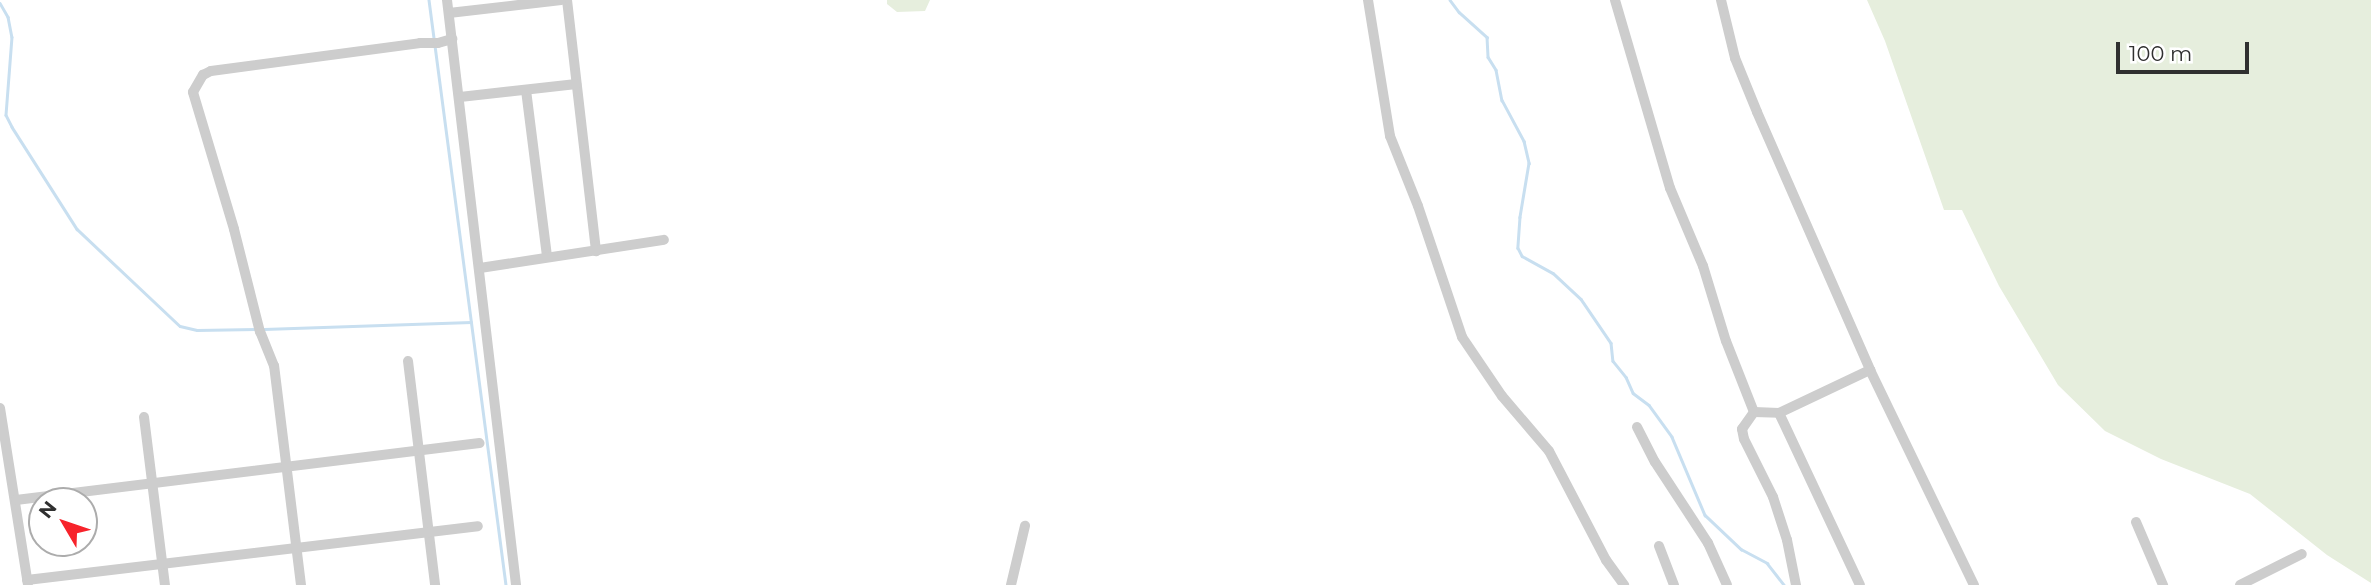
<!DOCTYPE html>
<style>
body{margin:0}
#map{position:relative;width:2371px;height:585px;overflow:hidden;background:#fff;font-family:Montserrat,sans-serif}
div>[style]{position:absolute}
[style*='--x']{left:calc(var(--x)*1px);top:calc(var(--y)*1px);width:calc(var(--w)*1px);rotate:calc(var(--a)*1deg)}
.green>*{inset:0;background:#e6eedd}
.stream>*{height:2.5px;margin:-1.25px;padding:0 1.25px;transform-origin:1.25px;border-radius:1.25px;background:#c8dff0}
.minor>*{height:10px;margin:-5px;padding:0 5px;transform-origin:5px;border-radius:5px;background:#cdcdcd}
span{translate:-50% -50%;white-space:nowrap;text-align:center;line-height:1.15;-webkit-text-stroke:7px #fff;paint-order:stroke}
.north{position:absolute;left:28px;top:487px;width:70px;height:70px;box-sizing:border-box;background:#fff;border:2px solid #acacac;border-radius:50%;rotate:309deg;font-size:19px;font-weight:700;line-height:28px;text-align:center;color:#303030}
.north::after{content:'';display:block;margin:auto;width:24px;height:32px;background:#f7232b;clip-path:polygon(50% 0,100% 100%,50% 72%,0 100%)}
.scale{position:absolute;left:2116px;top:42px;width:133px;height:32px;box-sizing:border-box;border:4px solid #303030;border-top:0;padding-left:9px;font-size:21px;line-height:24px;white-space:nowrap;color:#303030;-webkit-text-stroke:5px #fff;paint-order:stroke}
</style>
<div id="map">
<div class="green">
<i style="clip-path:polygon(887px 0,930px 0,925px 11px,897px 12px,887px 4px)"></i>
<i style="clip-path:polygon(1867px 0,2371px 0,2371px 583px,2327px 555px,2250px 494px,2161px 459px,2105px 431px,2058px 385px,1999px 286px,1962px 210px,1944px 210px,1885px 41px)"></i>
</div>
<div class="stream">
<i style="--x:429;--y:0;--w:590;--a:82.5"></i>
<i style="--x:1450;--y:0;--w:15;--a:53"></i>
<i style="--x:1459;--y:12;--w:38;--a:42"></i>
<i style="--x:1487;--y:37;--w:20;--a:87"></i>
<i style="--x:1488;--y:57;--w:15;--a:58"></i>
<i style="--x:1496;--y:70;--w:31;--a:79"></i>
<i style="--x:1502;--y:100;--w:47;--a:61.8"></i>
<i style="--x:1524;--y:141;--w:23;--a:77"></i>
<i style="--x:1529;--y:163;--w:55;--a:99.5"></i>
<i style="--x:1520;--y:217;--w:31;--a:94"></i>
<i style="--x:1518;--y:248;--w:9;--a:63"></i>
<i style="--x:1522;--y:256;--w:35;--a:29"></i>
<i style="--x:1553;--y:273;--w:38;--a:43"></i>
<i style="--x:1581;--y:299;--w:53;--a:55.7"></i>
<i style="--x:1611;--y:343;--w:18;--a:84"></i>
<i style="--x:1613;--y:361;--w:21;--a:51"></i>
<i style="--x:1626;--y:377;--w:17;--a:66"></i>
<i style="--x:1633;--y:393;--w:20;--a:37"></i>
<i style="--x:1649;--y:405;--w:39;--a:54"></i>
<i style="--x:1672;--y:437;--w:85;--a:67.1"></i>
<i style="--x:1705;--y:515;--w:50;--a:43.4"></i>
<i style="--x:1741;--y:549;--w:30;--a:28"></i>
<i style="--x:1767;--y:563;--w:28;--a:52"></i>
<i style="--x:0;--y:3;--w:16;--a:60"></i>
<i style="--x:8;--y:17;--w:20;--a:79"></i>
<i style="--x:12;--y:37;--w:78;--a:94.4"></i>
<i style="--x:6;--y:115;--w:13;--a:63"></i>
<i style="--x:12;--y:127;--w:121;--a:57.5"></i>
<i style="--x:77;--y:229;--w:141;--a:43.3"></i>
<i style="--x:180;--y:326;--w:17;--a:13"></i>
<i style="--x:197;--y:330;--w:67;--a:-0.9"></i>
<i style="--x:264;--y:329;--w:207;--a:-1.9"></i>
</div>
<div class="minor">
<i style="--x:447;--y:0;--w:589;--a:83.27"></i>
<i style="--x:567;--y:0;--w:253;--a:83.4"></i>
<i style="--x:1368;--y:0;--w:138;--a:80.8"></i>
<i style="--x:1390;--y:136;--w:75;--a:68.2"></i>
<i style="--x:1418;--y:206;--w:138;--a:71.4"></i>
<i style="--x:1462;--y:337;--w:71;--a:55.9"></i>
<i style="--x:1502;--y:396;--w:72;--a:49.5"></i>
<i style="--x:1549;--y:451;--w:123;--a:62.4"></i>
<i style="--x:1606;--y:560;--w:31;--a:54"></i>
<i style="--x:1615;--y:0;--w:196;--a:73.7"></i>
<i style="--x:1670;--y:188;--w:85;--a:67.1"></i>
<i style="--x:1703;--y:266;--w:78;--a:73"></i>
<i style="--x:1726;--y:341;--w:76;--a:68.5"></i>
<i style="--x:1754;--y:412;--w:25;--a:2"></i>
<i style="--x:1779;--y:413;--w:101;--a:-25.3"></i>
<i style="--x:1721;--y:0;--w:60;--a:76.4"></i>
<i style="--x:1735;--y:58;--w:58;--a:67.8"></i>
<i style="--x:1757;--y:112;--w:282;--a:66.3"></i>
<i style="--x:1870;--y:370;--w:239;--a:64.2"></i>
<i style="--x:449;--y:13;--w:113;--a:-6.6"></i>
<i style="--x:526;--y:90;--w:168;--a:82.8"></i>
<i style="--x:460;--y:97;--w:117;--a:-6.4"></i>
<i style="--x:480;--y:268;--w:186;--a:-8.7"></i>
<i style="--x:408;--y:361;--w:226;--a:83.1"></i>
<i style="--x:0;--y:408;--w:178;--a:81"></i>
<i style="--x:1754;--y:412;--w:21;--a:125"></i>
<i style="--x:1742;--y:429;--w:10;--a:79"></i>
<i style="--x:1744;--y:439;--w:65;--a:63.4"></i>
<i style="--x:1773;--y:497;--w:45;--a:72"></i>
<i style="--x:1787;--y:540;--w:46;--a:78.7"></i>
<i style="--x:1779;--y:413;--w:190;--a:64.8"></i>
<i style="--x:144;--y:417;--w:169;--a:82.9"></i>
<i style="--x:1637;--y:427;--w:39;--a:63"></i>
<i style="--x:1655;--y:462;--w:97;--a:56.8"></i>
<i style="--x:1708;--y:543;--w:46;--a:65.7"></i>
<i style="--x:16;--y:500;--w:467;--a:-7"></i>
<i style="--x:2136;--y:522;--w:69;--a:66.8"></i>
<i style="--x:1659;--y:546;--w:42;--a:69"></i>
<i style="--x:27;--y:580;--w:454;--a:-6.8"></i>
<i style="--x:301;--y:585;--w:221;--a:-97"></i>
<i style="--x:274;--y:366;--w:37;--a:-112"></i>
<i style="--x:260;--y:332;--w:106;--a:-104.2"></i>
<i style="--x:234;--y:229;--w:143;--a:-106.7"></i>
<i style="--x:193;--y:92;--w:20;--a:-60"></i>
<i style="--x:203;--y:75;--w:9;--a:-27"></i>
<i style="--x:211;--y:71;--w:211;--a:-7.6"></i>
<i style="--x:420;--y:43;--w:18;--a:0"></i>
<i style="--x:438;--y:43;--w:15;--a:-16"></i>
<i style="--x:1011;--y:585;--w:61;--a:-76.7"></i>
<i style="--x:2240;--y:585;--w:69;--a:-26.6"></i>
</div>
<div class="north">N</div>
<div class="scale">100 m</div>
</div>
